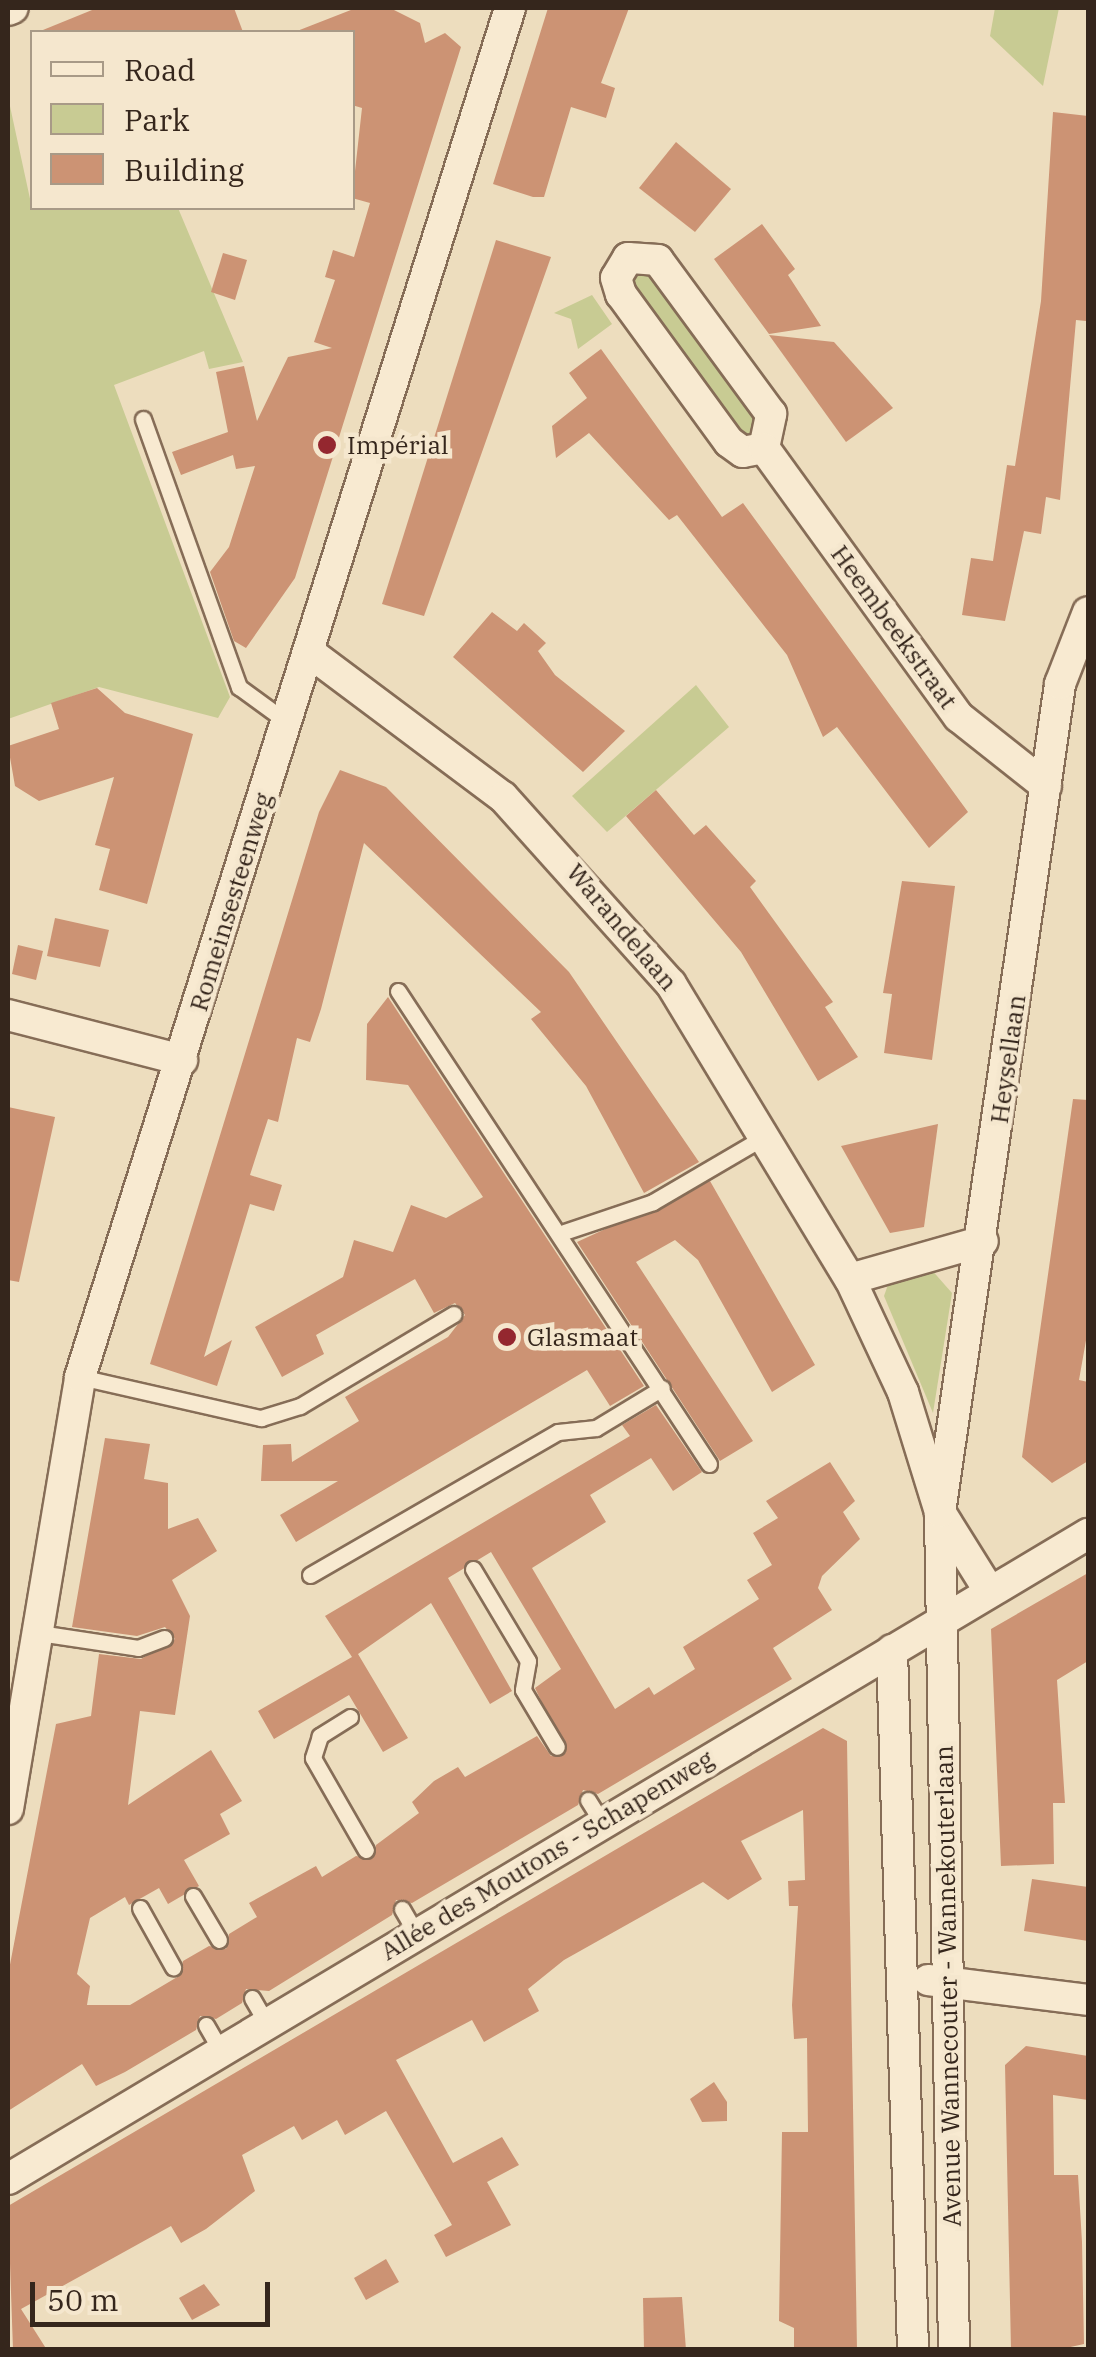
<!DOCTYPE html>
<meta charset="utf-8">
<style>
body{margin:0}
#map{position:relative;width:1096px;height:2357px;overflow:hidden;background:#edddbe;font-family:"IBM Plex Serif",serif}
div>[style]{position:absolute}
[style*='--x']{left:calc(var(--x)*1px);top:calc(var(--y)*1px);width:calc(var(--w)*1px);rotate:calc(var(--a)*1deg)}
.green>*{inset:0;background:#c8cb93}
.building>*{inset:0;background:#cc9374}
.roads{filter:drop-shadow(2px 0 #866d57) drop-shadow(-2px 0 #866d57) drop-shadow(0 2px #866d57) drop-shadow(0 -2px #866d57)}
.service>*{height:15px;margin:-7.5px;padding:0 7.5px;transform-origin:7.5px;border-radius:7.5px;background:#f8ead1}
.minor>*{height:30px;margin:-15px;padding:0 15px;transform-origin:15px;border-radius:15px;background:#f8ead1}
.dots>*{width:28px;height:28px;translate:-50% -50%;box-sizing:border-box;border:5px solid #f5e7ce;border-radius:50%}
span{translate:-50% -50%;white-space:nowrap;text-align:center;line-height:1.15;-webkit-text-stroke:9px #f5e7ce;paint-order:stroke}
.poi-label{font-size:25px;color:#35261c}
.left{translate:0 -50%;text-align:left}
.street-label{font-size:25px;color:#35261c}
.frame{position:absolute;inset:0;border:10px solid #35261c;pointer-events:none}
.legend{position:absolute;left:30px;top:30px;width:325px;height:180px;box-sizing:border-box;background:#f5e7ce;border:2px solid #a89a87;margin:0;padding:12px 18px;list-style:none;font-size:30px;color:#35261c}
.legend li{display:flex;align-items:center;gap:20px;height:50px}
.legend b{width:50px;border:2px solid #a89a87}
.scale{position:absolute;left:30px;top:2282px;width:240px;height:45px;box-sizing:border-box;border:5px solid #35261c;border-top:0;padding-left:12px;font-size:30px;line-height:35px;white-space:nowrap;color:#35261c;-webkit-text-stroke:8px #f5e7ce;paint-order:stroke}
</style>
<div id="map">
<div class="green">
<i style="clip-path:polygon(995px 8px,1059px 8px,1043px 86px,990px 36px)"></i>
<i style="clip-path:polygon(8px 97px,32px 208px,178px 208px,243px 362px,209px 369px,204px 351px,114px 385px,230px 697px,218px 718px,99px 687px,8px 719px)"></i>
<i style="clip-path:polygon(648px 269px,758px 417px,755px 435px,743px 439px,633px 295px,631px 271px)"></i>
<i style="clip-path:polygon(592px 295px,612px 324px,578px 349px,571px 319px,554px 313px)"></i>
<i style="clip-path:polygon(696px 685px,729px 727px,607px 832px,572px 796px)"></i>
<i style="clip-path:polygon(930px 1268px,952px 1293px,933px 1413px,884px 1296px,890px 1279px)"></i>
</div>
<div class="building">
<i style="clip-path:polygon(97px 8px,234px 8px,243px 32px,38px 32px)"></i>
<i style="clip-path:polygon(356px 8px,390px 8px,420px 23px,425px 43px,445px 33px,461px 47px,295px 578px,246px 648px,234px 641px,210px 572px,229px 547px,255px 466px,236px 469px,233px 455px,181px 475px,172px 452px,228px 432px,216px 372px,244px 366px,257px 421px,288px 357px,332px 348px,314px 342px,335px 280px,325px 277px,333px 250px,354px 257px,370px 203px,352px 198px,362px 108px,352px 105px,352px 32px,297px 31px)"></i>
<i style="clip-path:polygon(548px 8px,629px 8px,601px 83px,615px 88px,606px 118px,571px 107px,544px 197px,533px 197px,493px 184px)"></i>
<i style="clip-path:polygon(1053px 112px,1088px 116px,1088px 302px,1086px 321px,1076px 320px,1060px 500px,1046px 497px,1041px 534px,1024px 531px,1005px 621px,962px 615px,971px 558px,993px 561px,1007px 465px,1015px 466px,1041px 301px)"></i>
<i style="clip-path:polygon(676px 142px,731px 189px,695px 232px,639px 188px)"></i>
<i style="clip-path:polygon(762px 224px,795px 269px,788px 275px,821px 326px,769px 334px,714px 259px)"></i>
<i style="clip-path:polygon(496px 240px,551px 257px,424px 616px,382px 604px)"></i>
<i style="clip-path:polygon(223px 253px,247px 260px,235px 300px,211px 292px)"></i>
<i style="clip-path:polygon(769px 335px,834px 342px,893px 408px,846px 442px)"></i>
<i style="clip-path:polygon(601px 349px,722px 517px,743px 503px,968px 812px,929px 848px,837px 727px,823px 737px,787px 655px,677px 515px,669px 520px,589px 433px,556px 458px,552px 426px,587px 398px,569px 373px)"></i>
<i style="clip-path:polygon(492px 612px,517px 631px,524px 623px,546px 643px,538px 651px,555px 675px,625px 731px,583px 772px,453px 657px)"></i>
<i style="clip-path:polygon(97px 688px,125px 713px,193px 734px,147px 904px,99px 890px,110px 849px,95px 845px,114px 777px,39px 801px,15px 786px,8px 746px,59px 729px,51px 703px)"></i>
<i style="clip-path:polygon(340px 770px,386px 787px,569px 972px,699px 1162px,644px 1193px,586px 1086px,531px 1019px,541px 1012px,364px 843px,321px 1009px,310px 1042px,297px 1038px,278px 1122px,268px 1119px,250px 1175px,282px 1185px,274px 1211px,250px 1204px,204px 1357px,232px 1340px,217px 1386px,150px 1364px,319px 812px)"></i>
<i style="clip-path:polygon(656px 790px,694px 835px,706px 825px,756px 881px,750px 887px,833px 1002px,825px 1007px,858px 1057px,818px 1081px,741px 952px,626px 816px)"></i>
<i style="clip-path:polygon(902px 881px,955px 886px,932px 1060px,884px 1053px,892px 994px,883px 993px)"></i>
<i style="clip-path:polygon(55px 918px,109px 930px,100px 967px,47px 956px)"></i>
<i style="clip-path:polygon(18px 945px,43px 951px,36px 980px,12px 974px)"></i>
<i style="clip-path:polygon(388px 997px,644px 1386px,610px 1406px,587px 1370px,296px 1542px,280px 1515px,338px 1481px,261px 1481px,263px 1445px,291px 1444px,292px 1462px,359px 1421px,345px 1397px,448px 1337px,465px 1315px,455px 1303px,434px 1313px,415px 1279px,316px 1335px,324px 1354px,282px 1377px,255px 1327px,343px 1277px,354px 1240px,393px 1252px,411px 1205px,446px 1218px,483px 1197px,408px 1085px,366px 1080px,367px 1024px)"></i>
<i style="clip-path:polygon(1073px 1099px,1088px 1100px,1088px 1329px,1079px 1380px,1088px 1382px,1088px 1461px,1052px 1483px,1022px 1457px)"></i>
<i style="clip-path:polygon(8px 1107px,55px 1117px,19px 1282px,8px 1280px)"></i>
<i style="clip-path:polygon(938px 1124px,924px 1227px,890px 1233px,841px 1146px)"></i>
<i style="clip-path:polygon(710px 1181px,815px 1365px,772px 1392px,698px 1260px,675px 1240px,636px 1262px,753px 1441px,720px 1461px,577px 1242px)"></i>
<i style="clip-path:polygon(656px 1405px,702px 1472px,673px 1491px,651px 1458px,590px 1495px,606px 1522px,532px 1568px,615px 1709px,649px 1687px,654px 1695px,695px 1669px,683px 1647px,759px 1599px,747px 1580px,772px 1565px,753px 1533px,778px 1518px,766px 1501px,830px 1462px,855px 1501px,843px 1512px,860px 1539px,822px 1576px,818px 1588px,832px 1610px,773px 1648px,792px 1679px,598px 1794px,583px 1790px,578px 1805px,412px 1903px,396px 1900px,392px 1915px,269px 1991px,246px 1989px,242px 2003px,216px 2019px,200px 2016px,196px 2030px,125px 2072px,96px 2086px,82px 2064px,8px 2111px,8px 1975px,56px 1724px,91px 1716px,99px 1654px,141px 1659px,175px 1639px,165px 1627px,137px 1636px,72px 1627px,105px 1438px,150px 1444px,144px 1479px,168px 1483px,168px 1529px,198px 1518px,217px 1551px,172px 1580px,190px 1616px,175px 1715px,140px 1711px,128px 1805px,211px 1750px,242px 1801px,220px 1814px,230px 1834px,184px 1860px,199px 1886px,168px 1904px,159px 1888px,129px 1905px,125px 1897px,90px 1918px,77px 1974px,90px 1986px,87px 2005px,130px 2005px,179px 1976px,183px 1961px,209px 1946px,226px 1949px,229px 1934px,257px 1917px,249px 1903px,316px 1866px,322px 1877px,356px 1856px,372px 1859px,376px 1845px,419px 1813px,412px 1802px,434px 1781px,458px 1767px,465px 1777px,537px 1736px,551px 1756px,566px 1753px,535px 1688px,561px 1669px,491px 1552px,448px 1578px,512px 1691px,490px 1704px,431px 1603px,358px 1654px,408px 1738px,383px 1752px,349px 1695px,274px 1739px,258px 1711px,352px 1657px,325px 1616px,630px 1436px,622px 1425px)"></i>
<i style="clip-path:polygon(1088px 1573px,1088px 1661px,1057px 1680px,1065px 1803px,1053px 1803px,1054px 1864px,1001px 1866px,991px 1629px)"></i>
<i style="clip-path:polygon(823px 1728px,847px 1741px,857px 2350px,794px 2350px,794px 2328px,779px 2321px,782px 2132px,808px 2132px,807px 2038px,794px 2039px,792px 2005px,798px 1906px,789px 1906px,788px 1881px,805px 1880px,803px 1810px,741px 1841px,762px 1879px,728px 1900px,703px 1882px,564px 1960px,528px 1989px,539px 2011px,514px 2025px,484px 2042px,472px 2020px,396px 2060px,453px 2163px,502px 2137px,519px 2165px,487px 2182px,511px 2225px,446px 2257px,434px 2235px,452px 2225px,386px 2111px,345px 2135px,337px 2120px,302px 2140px,294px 2126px,242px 2155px,255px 2191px,206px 2229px,181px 2243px,171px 2226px,21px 2309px,47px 2350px,13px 2350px,8px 2206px)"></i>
<i style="clip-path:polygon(1032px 1879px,1088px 1887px,1088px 1941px,1024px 1931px)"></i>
<i style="clip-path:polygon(1026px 2046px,1088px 2056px,1088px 2100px,1053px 2095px,1054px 2175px,1078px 2175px,1082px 2242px,1084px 2344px,1057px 2350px,1011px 2350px,1005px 2065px)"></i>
<i style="clip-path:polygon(714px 2082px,727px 2102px,727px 2121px,702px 2122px,690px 2099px)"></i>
<i style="clip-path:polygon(386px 2259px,399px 2282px,366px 2300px,354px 2278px)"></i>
<i style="clip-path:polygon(204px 2284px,220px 2305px,192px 2320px,179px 2298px)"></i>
<i style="clip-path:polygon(682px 2297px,686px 2350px,644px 2350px,643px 2298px)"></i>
</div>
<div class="roads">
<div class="service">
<i style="--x:143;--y:419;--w:285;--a:70.3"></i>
<i style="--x:239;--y:687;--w:59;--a:36.1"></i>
<i style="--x:398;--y:991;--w:566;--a:56.67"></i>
<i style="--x:564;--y:1232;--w:94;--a:-18.6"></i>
<i style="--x:653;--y:1202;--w:132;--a:-30.4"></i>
<i style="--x:80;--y:1377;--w:186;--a:12.8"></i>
<i style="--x:261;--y:1418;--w:41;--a:-17.1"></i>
<i style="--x:300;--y:1406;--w:179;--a:-30.9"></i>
<i style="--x:473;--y:1569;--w:107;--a:59.1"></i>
<i style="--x:528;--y:1661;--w:29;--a:100"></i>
<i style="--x:523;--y:1690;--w:66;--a:59.2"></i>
<i style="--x:310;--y:1575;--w:286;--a:-30"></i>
<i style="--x:558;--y:1432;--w:38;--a:-6"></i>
<i style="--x:596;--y:1428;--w:77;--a:-31.2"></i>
<i style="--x:39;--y:1633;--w:100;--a:8.6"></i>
<i style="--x:138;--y:1648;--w:28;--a:-21"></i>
<i style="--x:350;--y:1717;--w:36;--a:148"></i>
<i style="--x:320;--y:1736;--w:23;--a:108"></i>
<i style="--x:313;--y:1758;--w:106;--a:60.1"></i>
<i style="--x:588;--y:1800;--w:26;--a:58"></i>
<i style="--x:193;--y:1896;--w:51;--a:59.4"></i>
<i style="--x:140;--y:1908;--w:68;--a:60.8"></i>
<i style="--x:402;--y:1909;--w:28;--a:60"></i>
<i style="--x:252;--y:1998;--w:28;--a:60"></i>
<i style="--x:206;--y:2025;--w:28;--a:60"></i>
</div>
<div class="minor">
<i style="--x:8;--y:10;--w:5;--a:-22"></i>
<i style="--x:764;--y:448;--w:35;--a:-78"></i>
<i style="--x:771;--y:414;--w:191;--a:-126.3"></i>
<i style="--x:658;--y:260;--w:30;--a:-176"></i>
<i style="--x:628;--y:258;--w:23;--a:121"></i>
<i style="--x:616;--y:278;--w:17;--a:73"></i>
<i style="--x:621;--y:294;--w:183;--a:53.9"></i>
<i style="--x:729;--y:442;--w:17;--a:36"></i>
<i style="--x:743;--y:452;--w:21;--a:-11"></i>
<i style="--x:764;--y:448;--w:332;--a:54.1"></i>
<i style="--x:959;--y:717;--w:111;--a:38.4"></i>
<i style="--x:309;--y:652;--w:242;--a:36.8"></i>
<i style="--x:503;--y:797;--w:251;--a:48.1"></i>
<i style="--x:671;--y:984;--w:345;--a:58.8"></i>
<i style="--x:850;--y:1279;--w:125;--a:64.9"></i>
<i style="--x:903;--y:1392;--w:126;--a:72.9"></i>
<i style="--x:940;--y:1512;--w:94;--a:58"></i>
<i style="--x:8;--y:1015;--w:180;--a:14.5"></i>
<i style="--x:850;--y:1279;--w:138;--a:-15.9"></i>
<i style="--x:892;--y:1650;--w:700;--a:88.28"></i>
<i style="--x:8;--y:1809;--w:438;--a:-80.5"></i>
<i style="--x:80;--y:1377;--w:1435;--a:-72.56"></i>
<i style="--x:928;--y:1980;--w:161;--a:7.1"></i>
<i style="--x:8;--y:2179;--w:1258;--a:-30.85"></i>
<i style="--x:954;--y:2350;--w:838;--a:-90.96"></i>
<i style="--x:940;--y:1512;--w:837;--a:-81.75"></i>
<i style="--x:1060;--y:684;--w:77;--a:-68.7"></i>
</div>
</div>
<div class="dots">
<i style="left:327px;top:445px;background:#94272f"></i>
<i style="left:507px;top:1337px;background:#94272f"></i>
</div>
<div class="poi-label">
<span class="left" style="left:347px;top:445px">Impérial</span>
<span class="left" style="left:527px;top:1337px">Glasmaat</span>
</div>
<div class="street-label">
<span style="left:894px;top:627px;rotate:54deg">Heembeekstraat</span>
<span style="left:231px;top:902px;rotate:-73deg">Romeinsesteenweg</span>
<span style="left:622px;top:927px;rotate:50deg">Warandelaan</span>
<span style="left:1008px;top:1059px;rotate:-82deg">Heysellaan</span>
<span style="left:547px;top:1855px;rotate:-31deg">Allée des Moutons - Schapenweg</span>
<span style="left:948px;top:1986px;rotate:-91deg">Avenue Wannecouter - Wannekouterlaan</span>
</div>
<div class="frame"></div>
<ul class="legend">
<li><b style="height:12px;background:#f8ead1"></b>Road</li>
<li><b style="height:28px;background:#c8cb93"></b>Park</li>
<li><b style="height:28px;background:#cc9374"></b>Building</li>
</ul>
<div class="scale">50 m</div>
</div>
